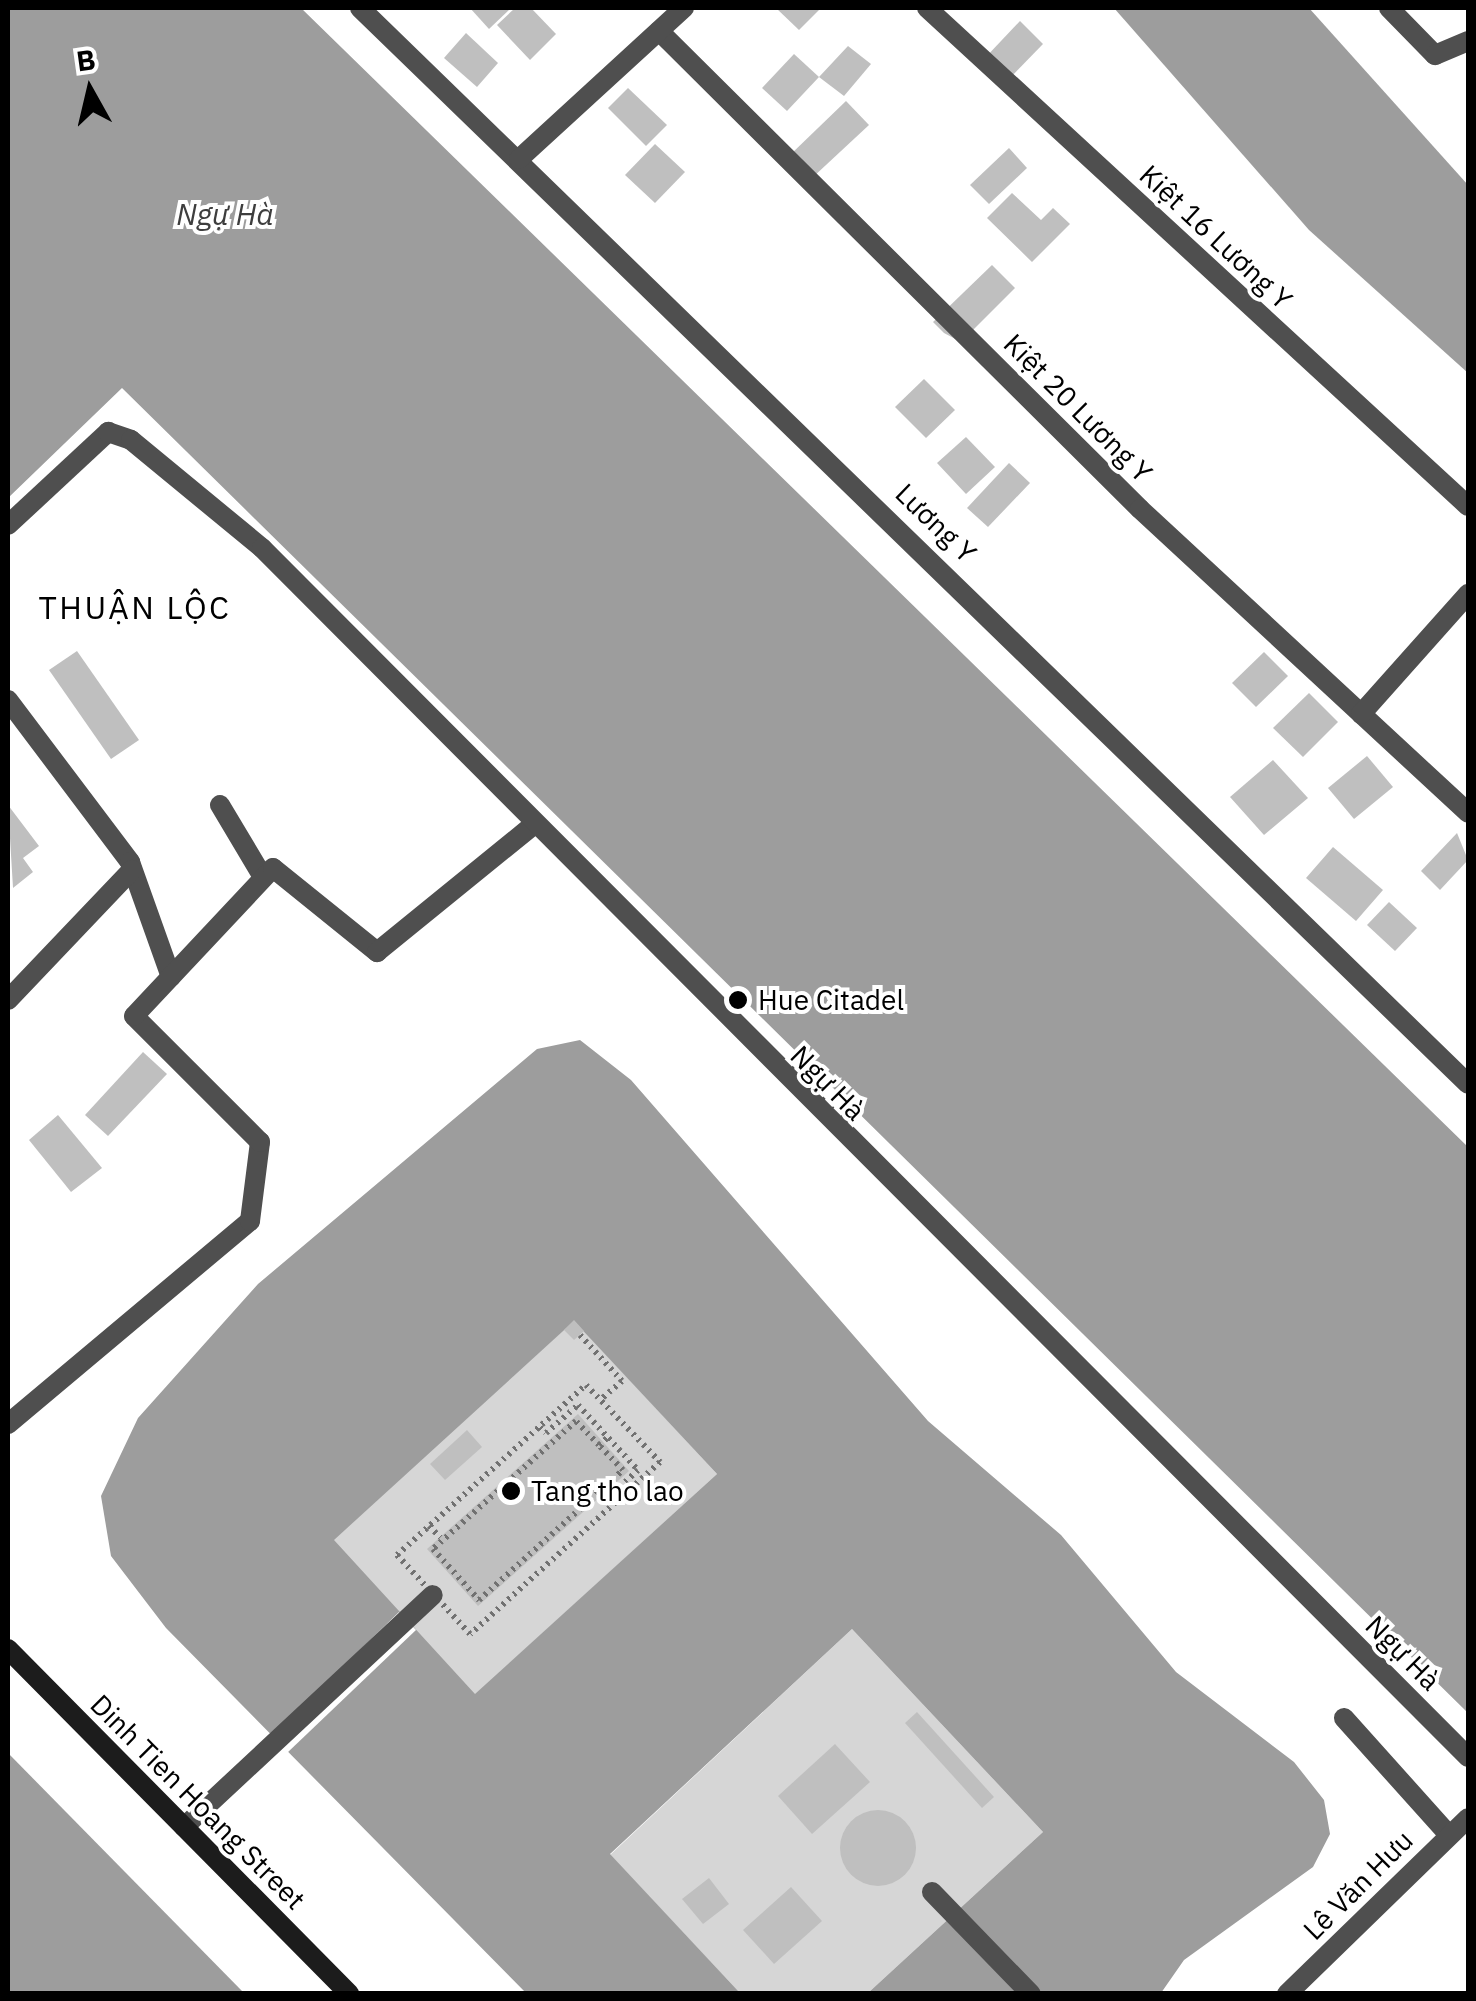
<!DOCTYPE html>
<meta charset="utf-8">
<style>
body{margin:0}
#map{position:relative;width:1476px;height:2001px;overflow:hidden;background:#fff;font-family:"IBM Plex Sans",sans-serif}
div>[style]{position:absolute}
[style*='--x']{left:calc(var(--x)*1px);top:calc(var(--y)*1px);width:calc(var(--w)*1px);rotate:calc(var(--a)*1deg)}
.green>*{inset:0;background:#d6d6d6}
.water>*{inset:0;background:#9d9d9d}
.pier>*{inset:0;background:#fff}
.building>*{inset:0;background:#bfbfbf}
.round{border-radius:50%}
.path>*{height:6px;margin-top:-3px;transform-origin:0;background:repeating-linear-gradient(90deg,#717171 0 2.5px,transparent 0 7.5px)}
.lane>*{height:20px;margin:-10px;padding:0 10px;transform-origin:10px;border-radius:10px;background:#4f4f4f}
.street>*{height:20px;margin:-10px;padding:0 10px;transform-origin:10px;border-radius:10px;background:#4f4f4f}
.secondary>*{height:20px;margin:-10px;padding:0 10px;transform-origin:10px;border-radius:10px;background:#1c1c1c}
.dots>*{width:28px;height:28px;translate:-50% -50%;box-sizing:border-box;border:5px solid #fff;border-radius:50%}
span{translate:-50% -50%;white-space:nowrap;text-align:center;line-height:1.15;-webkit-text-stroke:8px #fff;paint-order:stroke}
.street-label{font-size:28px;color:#000}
.poi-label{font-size:28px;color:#000}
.left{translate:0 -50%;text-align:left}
.water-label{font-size:30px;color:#3e3e3e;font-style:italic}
.quarter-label{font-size:32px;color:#000;letter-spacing:2.5px}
.frame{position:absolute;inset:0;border:10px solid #000;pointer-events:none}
.north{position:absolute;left:40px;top:40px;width:100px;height:100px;-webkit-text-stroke:8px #fff;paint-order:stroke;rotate:352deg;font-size:28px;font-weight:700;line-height:40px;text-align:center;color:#000}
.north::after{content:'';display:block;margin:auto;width:35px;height:45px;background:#000;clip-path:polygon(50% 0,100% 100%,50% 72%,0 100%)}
</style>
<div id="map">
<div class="green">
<i style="clip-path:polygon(574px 1320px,717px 1474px,475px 1695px,333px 1540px)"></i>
<i style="clip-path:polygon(852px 1629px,1043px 1832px,868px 1993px,740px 1993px,610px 1855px)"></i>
</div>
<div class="water">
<i style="clip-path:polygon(8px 8px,301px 8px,1468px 1147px,1468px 1713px,122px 388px,8px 498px)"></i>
<i style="clip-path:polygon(1114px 8px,1309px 8px,1468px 185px,1468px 373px,1309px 230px)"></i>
<i style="clip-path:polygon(evenodd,580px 1040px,631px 1080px,928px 1421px,1061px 1535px,1176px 1672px,1294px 1762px,1324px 1800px,1330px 1834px,1313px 1867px,1184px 1960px,1161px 1993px,868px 1993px,1043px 1832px,852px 1629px,610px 1854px,740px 1993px,526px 1993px,166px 1628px,111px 1556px,101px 1496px,138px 1418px,258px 1284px,537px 1049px,580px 1040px,574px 1321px,717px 1474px,475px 1694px,334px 1540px,574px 1321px)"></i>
<i style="clip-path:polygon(8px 1753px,244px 1993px,8px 1993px)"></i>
</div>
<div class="pier">
<i style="clip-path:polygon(399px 1612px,416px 1630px,287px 1753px,270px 1737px)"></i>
</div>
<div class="building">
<i style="clip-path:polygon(470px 8px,511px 8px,489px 29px)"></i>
<i style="clip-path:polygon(515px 8px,531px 8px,556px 34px,530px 60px,497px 25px)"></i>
<i style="clip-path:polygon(776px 8px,821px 8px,799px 30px)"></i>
<i style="clip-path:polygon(1020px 21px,1043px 44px,1007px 81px,984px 59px)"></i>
<i style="clip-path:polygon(466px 33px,498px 63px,477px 87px,444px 58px)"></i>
<i style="clip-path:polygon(848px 46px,871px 64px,844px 96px,819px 77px)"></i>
<i style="clip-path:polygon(794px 54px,819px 77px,787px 111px,762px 88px)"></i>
<i style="clip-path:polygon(628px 88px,667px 125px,646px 146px,608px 108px)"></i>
<i style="clip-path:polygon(846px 101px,869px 125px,812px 178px,790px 155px)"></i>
<i style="clip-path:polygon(655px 144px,685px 172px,655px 203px,625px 175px)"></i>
<i style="clip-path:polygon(1009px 148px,1027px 168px,989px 204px,970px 185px)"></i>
<i style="clip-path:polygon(1012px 193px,1041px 220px,1053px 208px,1070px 224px,1032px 262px,987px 218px)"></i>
<i style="clip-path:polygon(992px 265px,1015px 288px,961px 342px,944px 333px,933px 322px)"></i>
<i style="clip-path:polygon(924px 379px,955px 410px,926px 438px,895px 407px)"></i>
<i style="clip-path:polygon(966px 437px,995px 467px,966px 494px,937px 463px)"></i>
<i style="clip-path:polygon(1009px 463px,1030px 483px,988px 527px,967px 508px)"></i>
<i style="clip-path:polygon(77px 651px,139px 740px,111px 759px,49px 670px)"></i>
<i style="clip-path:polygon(1264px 652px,1288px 676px,1256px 707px,1232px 683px)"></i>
<i style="clip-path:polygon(1309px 693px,1338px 722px,1303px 757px,1273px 728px)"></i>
<i style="clip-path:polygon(1367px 756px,1393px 787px,1354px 819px,1328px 788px)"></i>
<i style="clip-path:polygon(1273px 760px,1308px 798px,1264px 835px,1230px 797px)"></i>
<i style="clip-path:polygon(8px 805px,39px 846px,23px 858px,33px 872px,13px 888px)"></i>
<i style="clip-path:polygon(1457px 833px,1468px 860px,1440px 890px,1421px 871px)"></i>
<i style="clip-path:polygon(1333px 847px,1383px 890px,1356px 921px,1306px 878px)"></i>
<i style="clip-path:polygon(1389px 902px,1417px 928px,1395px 951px,1367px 925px)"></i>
<i style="clip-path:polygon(143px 1052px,167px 1074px,108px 1136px,85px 1115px)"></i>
<i style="clip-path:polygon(58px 1115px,102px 1168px,71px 1192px,29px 1140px)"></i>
<i style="clip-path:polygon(574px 1320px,584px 1331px,574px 1340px,564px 1330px)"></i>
<i style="clip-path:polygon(578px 1414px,629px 1471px,478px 1606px,427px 1549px)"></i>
<i style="clip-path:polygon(467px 1430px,482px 1447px,445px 1480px,430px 1464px)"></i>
<i style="clip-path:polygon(917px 1712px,994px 1797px,982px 1808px,905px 1723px)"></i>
<i style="clip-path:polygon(835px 1744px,870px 1782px,812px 1834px,778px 1796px)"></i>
<i class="round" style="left:840px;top:1810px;width:76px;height:76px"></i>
<i style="clip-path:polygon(709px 1878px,729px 1904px,703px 1924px,682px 1899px)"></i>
<i style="clip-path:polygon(791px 1887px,822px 1921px,774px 1964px,743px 1930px)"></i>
</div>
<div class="path">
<i style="--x:580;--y:1335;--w:62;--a:47.6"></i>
<i style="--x:622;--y:1381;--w:29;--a:139"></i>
<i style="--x:586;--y:1385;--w:107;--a:46.1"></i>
<i style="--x:660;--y:1462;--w:256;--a:137.8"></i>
<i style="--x:470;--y:1634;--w:108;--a:-132.7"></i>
<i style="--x:397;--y:1555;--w:254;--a:-42"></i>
<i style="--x:540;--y:1427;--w:8;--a:45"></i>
<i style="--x:546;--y:1433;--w:43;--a:-41.2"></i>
<i style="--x:578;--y:1405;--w:88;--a:47.3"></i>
<i style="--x:638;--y:1470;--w:38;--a:137"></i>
<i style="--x:610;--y:1496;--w:8;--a:50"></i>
<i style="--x:599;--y:1445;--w:33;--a:-134"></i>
<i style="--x:576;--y:1421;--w:192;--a:138.2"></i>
<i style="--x:433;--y:1549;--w:69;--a:48"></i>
<i style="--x:479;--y:1600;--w:194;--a:-42.1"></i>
<i style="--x:623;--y:1470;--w:35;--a:-134"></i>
<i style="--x:599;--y:1445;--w:11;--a:-41"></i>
<i style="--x:429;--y:1526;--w:16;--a:45"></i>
</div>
<div class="lane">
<i style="--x:8;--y:700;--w:203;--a:53"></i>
<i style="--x:130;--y:862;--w:122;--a:70.4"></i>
<i style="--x:220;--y:805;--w:84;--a:59.2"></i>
<i style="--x:8;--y:1000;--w:180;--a:-46.4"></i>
<i style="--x:8;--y:1424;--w:316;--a:-40"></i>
<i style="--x:250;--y:1221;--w:80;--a:-82.8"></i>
<i style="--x:260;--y:1142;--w:178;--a:-135"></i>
<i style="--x:134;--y:1016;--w:203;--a:-46.8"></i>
<i style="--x:273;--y:868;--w:134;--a:38.9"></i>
<i style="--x:377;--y:952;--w:198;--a:-39.1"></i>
<i style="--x:184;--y:1827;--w:340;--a:-43"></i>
<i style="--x:932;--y:1892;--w:142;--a:45.9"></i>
</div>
<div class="street">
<i style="--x:360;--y:8;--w:1544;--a:44.16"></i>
<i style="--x:927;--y:8;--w:735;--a:42.63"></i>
<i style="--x:1389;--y:8;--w:66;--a:45.6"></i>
<i style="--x:1435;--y:55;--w:36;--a:-23"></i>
<i style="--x:659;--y:31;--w:678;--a:44.82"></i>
<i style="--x:1140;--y:509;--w:447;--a:42.8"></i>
<i style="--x:519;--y:159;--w:224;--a:-42.5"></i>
<i style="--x:8;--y:525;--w:137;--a:-42.9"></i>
<i style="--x:108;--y:432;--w:24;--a:19"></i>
<i style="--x:131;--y:440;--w:170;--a:39.5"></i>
<i style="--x:262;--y:548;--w:1708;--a:45.07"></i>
<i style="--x:1361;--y:714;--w:161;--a:-48.3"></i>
<i style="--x:1344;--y:1718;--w:156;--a:48.1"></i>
<i style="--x:1287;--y:1994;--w:252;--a:-44.2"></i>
</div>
<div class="secondary">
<i style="--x:8;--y:1649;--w:485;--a:45.3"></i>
</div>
<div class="dots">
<i style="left:738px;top:1000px;background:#000"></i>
<i style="left:511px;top:1491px;background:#000"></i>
</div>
<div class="street-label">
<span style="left:1216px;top:237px;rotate:43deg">Kiệt 16 Lương Y</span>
<span style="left:1078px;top:408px;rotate:45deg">Kiệt 20 Lương Y</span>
<span style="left:936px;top:523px;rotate:44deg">Lương Y</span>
<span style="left:828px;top:1083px;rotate:45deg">Ngự Hà</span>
<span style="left:1403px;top:1653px;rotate:45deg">Ngự Hà</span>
<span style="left:198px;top:1802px;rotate:45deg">Dinh Tien Hoang Street</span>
<span style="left:1358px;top:1885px;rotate:-45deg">Lê Văn Hưu</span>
</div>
<div class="poi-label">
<span class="left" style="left:758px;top:1000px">Hue Citadel</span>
<span class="left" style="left:531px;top:1491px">Tang tho lao</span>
</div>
<div class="water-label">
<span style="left:225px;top:214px">Ngự Hà</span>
</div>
<div class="quarter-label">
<span style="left:135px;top:607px">THUẬN LỘC</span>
</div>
<div class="frame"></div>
<div class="north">B</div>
</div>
